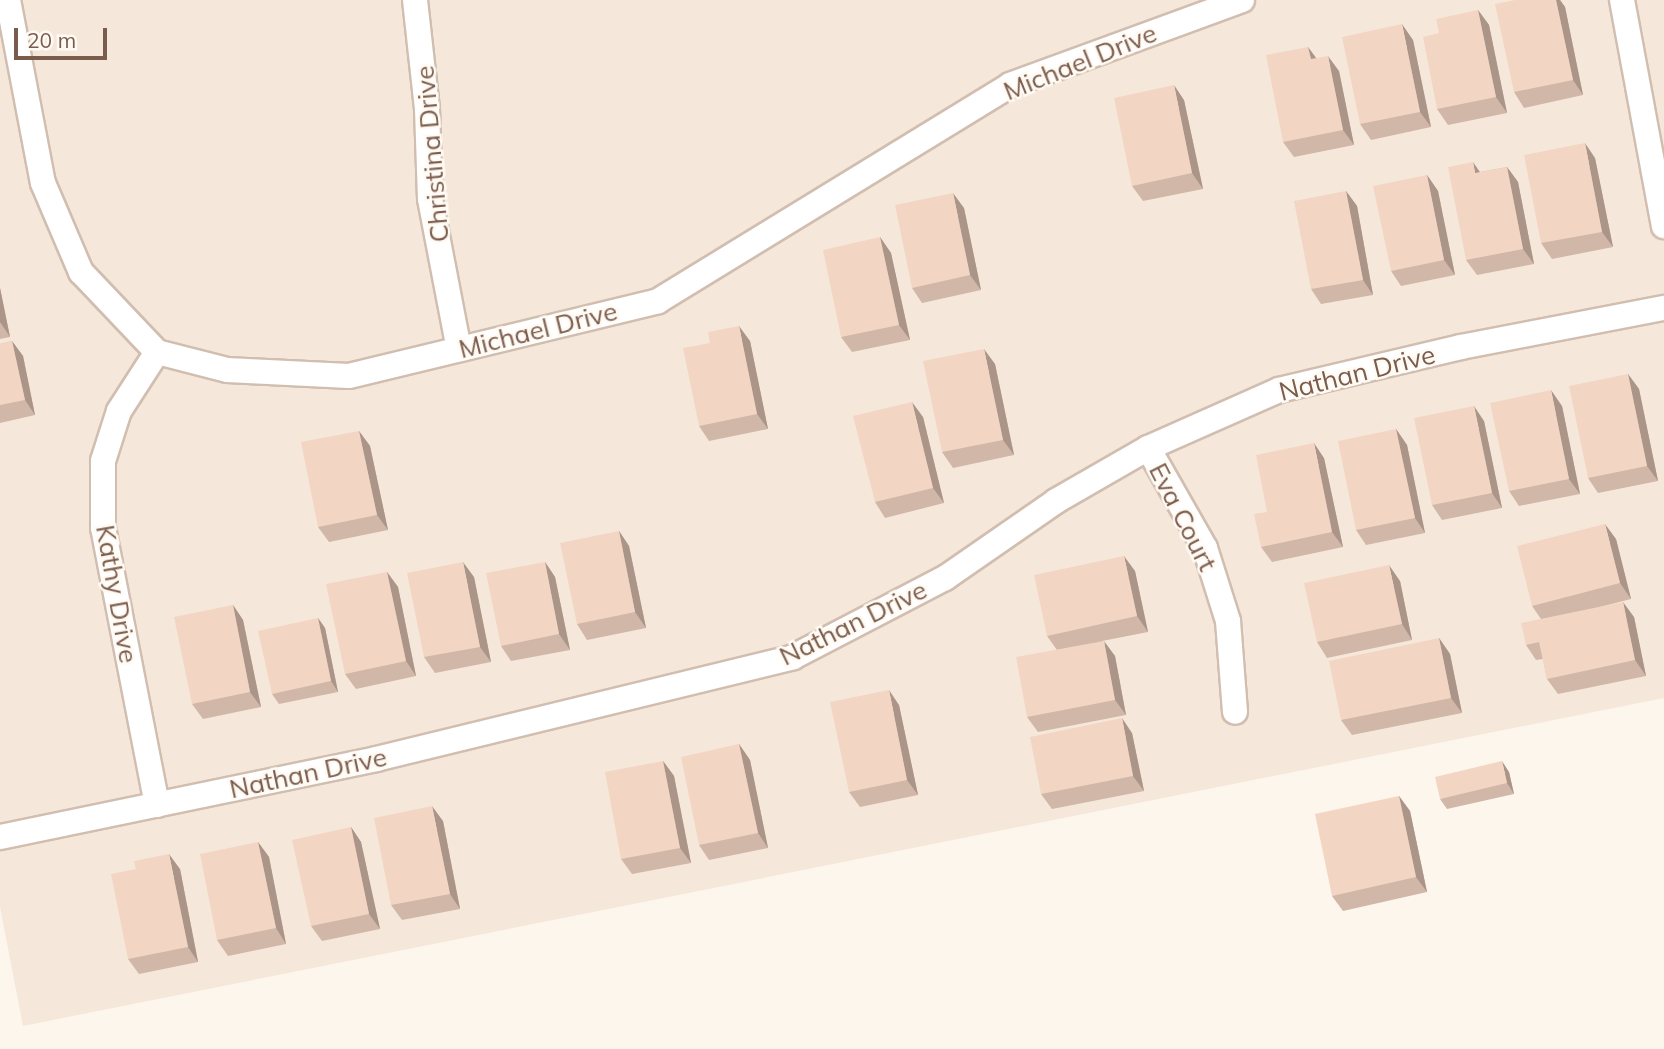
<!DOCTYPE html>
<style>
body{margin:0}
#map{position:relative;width:1664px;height:1049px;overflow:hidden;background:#fdf6ec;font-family:Mulish,sans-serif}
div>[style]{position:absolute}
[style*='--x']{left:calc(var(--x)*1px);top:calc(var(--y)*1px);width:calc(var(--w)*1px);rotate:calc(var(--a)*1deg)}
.residential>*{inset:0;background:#f5e8da}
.roads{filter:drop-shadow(2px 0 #d1beb0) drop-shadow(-2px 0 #d1beb0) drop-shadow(0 2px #d1beb0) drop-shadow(0 -2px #d1beb0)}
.street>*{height:24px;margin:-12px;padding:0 12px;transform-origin:12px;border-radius:12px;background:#fff}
.wall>*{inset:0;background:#d1b7a8}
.shaded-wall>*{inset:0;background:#aa9588}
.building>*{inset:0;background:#f3d5c3}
span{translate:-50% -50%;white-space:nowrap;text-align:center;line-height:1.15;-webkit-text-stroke:5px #fffaf3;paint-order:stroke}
.street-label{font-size:26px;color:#7a5c4d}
.scale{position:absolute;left:14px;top:28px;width:93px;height:32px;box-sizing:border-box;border:4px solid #7a5c4d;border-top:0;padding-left:9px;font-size:21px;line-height:24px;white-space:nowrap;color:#7a5c4d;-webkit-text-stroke:5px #fffaf3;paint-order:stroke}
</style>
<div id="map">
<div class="residential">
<i style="clip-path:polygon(0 0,1664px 0,1664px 698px,23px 1026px,0 907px)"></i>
</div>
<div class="roads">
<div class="street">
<i style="--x:8;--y:0;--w:186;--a:79.2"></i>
<i style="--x:43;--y:183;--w:97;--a:66.9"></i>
<i style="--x:81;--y:272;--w:110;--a:46.5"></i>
<i style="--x:157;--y:352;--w:72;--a:14.4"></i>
<i style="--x:227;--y:370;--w:122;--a:2.8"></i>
<i style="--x:349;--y:376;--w:318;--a:-13.6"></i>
<i style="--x:658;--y:301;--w:413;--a:-31.5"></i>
<i style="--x:1010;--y:85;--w:247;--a:-20.1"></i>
<i style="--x:415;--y:0;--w:110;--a:83.7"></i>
<i style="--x:427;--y:109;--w:90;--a:88.1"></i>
<i style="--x:430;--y:199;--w:153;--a:79.1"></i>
<i style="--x:1622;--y:0;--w:230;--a:79.5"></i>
<i style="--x:1148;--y:448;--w:115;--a:60.3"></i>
<i style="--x:1205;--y:548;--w:77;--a:72.5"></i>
<i style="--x:1228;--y:621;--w:91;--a:85.6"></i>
<i style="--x:157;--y:805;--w:282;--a:-101"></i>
<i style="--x:103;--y:528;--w:67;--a:-90"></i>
<i style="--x:103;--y:461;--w:52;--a:-72.3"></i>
<i style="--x:119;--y:411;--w:70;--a:-57.2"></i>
<i style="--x:0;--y:837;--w:384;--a:-11.7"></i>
<i style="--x:376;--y:759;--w:429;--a:-13.7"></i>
<i style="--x:793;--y:657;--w:171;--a:-27.5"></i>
<i style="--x:945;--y:578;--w:135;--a:-34.7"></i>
<i style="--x:1056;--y:501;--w:106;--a:-29.9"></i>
<i style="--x:1148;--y:448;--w:143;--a:-23.9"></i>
<i style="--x:1279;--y:390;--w:187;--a:-13.3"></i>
<i style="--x:1461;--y:347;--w:207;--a:-10.9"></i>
</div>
</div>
<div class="wall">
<i style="clip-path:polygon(1515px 0,1560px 0,1565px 7px,1583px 95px,1524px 108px,1514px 92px)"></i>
<i style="clip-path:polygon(1478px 10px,1489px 25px,1507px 113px,1448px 125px,1437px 109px,1439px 33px)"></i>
<i style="clip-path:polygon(1413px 40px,1431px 127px,1371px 140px,1360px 124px)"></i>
<i style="clip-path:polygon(1308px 47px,1316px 58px,1339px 71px,1354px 145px,1294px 157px,1283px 142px)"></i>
<i style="clip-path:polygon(1184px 100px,1203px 189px,1143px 201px,1132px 186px)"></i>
<i style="clip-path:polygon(1595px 158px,1613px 247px,1552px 259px,1541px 243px)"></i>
<i style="clip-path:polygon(1507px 167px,1518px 182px,1534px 264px,1477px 275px,1466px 260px,1480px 172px)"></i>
<i style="clip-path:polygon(1427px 175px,1438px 191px,1455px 275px,1401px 286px,1391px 271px)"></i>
<i style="clip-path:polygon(1346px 191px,1357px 206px,1373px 295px,1321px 304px,1311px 289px)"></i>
<i style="clip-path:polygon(964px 208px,981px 290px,922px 303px,912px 288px)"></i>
<i style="clip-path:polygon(880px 237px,891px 253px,910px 340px,852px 352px,841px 337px)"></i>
<i style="clip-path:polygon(0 288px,10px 337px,0 339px)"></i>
<i style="clip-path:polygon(12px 341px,23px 356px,35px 415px,0 423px,0 344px)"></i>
<i style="clip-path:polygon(750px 341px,768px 429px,709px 441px,699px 426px,710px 343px)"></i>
<i style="clip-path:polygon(995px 364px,1014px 455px,953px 468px,942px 452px)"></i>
<i style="clip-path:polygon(1628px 374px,1639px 389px,1658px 481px,1598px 493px,1588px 478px)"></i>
<i style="clip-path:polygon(1562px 406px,1580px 494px,1519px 506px,1509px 491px)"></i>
<i style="clip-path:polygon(923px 417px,944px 503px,885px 518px,875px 502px)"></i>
<i style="clip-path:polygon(1484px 421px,1502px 508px,1442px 520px,1432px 505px)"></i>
<i style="clip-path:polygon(1396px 429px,1407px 445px,1425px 533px,1366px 545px,1356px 530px)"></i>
<i style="clip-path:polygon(359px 431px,370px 446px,388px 530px,329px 542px,318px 527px)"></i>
<i style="clip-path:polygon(1324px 458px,1343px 547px,1272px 562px,1261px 547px)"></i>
<i style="clip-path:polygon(619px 531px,629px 546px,646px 628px,587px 640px,577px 624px)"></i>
<i style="clip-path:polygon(1616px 539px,1631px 599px,1596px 608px,1634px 617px,1646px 676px,1558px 694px,1547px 679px,1543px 659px,1536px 660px,1526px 645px,1541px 619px,1532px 606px)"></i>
<i style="clip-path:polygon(545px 562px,555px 577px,570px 650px,511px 661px,501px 646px)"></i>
<i style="clip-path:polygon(1135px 571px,1148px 632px,1102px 641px,1115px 656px,1126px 715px,1038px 732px,1027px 717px,1057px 650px,1047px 636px)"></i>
<i style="clip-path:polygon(387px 572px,398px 587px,416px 676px,356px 689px,345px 674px)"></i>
<i style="clip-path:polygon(474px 577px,491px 662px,435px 673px,424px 657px)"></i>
<i style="clip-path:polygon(1400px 581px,1412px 640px,1327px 658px,1317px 642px)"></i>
<i style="clip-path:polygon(233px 605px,243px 620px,261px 707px,203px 719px,192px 704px)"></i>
<i style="clip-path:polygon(318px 618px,325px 628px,338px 692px,279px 704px,272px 694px)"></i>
<i style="clip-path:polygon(1439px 638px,1450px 654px,1462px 713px,1352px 735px,1341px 720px)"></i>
<i style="clip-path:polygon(899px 705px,918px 795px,860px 807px,849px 792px)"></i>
<i style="clip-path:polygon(1132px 733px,1144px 791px,1052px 809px,1041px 794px)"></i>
<i style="clip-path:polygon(739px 744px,750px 760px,768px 848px,709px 860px,699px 845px)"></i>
<i style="clip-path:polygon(663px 761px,674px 776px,691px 863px,632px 874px,621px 859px)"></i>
<i style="clip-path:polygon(1509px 772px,1514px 794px,1447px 809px,1440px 799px)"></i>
<i style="clip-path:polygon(1399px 796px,1410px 811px,1427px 892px,1343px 911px,1332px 896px)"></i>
<i style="clip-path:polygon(443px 821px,460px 909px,402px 920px,391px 905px)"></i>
<i style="clip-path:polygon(351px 827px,361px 842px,380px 929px,322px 941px,311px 926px)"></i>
<i style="clip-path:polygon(258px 842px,269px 857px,286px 944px,228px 956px,217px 940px)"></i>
<i style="clip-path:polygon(180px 869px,198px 962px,139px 974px,128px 959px)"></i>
</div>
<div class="shaded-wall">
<i style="clip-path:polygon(1556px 0,1560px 0,1565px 7px,1583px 95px,1573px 80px)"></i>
<i style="clip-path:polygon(1478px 10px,1489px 25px,1507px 113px,1496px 97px)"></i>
<i style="clip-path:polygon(1402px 24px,1413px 40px,1431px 127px,1420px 112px)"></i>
<i style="clip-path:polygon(1308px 47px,1319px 62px,1311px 59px)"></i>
<i style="clip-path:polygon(1328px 56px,1339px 71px,1354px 145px,1343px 130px)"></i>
<i style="clip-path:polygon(1174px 85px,1184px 100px,1203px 189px,1192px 173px)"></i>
<i style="clip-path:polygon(1585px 143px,1595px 158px,1613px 247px,1602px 232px)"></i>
<i style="clip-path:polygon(1473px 162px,1484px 178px,1475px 173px)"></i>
<i style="clip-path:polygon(1507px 167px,1518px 182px,1534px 264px,1523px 249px)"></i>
<i style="clip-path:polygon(1427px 175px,1438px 191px,1455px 275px,1444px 260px)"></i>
<i style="clip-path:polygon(1346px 191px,1357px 206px,1373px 295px,1363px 280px)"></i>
<i style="clip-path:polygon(953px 193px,964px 208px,981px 290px,970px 275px)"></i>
<i style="clip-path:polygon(880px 237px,891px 253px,910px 340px,899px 325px)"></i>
<i style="clip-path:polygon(0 288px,10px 337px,0 322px)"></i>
<i style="clip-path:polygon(739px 326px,750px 341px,768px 429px,757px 414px)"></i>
<i style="clip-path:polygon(12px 341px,23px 356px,35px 415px,25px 400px)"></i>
<i style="clip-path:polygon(984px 349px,995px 364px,1014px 455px,1003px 440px)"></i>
<i style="clip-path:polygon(1628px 374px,1639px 389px,1658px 481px,1647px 466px)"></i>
<i style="clip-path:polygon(1551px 390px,1562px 406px,1580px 494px,1569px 479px)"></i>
<i style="clip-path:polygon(912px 402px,923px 417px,944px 503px,933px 488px)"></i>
<i style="clip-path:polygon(1474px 406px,1484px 421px,1502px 508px,1492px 493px)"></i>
<i style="clip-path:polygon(1396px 429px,1407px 445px,1425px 533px,1415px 518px)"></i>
<i style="clip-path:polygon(359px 431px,370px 446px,388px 530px,377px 515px)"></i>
<i style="clip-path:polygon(1314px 443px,1324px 458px,1343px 547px,1332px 532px)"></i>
<i style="clip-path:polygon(1605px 524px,1616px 539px,1631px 599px,1620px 583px)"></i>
<i style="clip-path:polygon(619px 531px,629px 546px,646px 628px,635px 612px)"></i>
<i style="clip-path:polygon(1124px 556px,1135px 571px,1148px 632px,1137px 616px)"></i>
<i style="clip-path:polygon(463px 562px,474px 577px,491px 662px,480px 647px)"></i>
<i style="clip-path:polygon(545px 562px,555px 577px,570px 650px,559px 634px)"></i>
<i style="clip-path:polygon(1389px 565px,1400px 581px,1412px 640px,1402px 624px)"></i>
<i style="clip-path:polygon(387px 572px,398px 587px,416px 676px,406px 661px)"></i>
<i style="clip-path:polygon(1623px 602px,1634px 617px,1646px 676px,1635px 660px)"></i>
<i style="clip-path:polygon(233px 605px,243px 620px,261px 707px,250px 692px)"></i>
<i style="clip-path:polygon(318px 618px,325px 628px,338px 692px,331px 681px)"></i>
<i style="clip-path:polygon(1439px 638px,1450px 654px,1462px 713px,1451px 698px)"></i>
<i style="clip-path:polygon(1104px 641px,1115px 656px,1126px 715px,1115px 700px)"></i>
<i style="clip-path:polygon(889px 690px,899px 705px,918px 795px,907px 780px)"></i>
<i style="clip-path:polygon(1122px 718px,1132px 733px,1144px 791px,1133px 776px)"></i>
<i style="clip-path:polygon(739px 744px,750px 760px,768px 848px,758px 833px)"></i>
<i style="clip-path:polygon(663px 761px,674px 776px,691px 863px,680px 848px)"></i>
<i style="clip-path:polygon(1502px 761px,1509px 772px,1514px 794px,1507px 783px)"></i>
<i style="clip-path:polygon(1399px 796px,1410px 811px,1427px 892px,1416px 877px)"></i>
<i style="clip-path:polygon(432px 806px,443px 821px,460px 909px,450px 894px)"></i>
<i style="clip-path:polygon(351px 827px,361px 842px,380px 929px,369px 914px)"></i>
<i style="clip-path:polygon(258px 842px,269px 857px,286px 944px,276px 928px)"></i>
<i style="clip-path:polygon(169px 854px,180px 869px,198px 962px,188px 947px)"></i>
</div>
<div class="building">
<i style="clip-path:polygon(1515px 0,1556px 0,1573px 80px,1514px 92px,1495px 4px)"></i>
<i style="clip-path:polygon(1478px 10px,1496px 97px,1437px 109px,1423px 37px,1439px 33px,1436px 19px)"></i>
<i style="clip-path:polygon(1402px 24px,1420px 112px,1360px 124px,1342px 37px)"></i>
<i style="clip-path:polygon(1308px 47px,1311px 59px,1328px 56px,1343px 130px,1283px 142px,1266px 55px)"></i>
<i style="clip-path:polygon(1174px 85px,1192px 173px,1132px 186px,1114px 98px)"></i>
<i style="clip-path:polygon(1585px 143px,1602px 232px,1541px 243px,1524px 155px)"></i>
<i style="clip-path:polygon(1473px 162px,1475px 173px,1507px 167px,1523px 249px,1466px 260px,1448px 167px)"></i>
<i style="clip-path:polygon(1427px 175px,1444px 260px,1391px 271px,1373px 186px)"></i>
<i style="clip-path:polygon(1346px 191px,1363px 280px,1311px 289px,1294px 201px)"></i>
<i style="clip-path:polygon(953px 193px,970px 275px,912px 288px,895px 205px)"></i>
<i style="clip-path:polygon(880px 237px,899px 325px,841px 337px,823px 250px)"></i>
<i style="clip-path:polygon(739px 326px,757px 414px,699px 426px,683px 348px,710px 343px,708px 332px)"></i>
<i style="clip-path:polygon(12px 341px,25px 400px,0 405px,0 344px)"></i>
<i style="clip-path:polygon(984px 349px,1003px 440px,942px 452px,923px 361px)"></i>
<i style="clip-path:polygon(1628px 374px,1647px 466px,1588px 478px,1569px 386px)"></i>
<i style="clip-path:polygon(1551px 390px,1569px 479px,1509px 491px,1490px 403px)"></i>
<i style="clip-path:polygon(912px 402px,933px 488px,875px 502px,853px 416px)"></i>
<i style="clip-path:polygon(1474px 406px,1492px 493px,1432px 505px,1414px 418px)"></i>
<i style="clip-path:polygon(1396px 429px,1415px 518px,1356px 530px,1338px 441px)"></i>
<i style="clip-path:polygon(359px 431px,377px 515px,318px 527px,301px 442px)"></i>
<i style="clip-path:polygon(1314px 443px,1332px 532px,1261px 547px,1254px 514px,1267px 512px,1256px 455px)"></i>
<i style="clip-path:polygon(1605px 524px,1620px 583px,1532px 606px,1517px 546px)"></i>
<i style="clip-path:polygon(619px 531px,635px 612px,577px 624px,560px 543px)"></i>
<i style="clip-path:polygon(1124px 556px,1137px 616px,1047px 636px,1034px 575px)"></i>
<i style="clip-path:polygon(463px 562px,480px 647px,424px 657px,407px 573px)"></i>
<i style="clip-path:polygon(545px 562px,559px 634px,501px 646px,486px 573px)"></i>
<i style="clip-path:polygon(1389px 565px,1402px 624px,1317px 642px,1304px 583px)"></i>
<i style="clip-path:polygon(387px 572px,406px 661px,345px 674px,326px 584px)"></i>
<i style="clip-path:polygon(1623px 602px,1635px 660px,1547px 679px,1539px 642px,1526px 645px,1521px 623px)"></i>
<i style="clip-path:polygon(233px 605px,250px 692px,192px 704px,174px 617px)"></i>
<i style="clip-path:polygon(318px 618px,331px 681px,272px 694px,258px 631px)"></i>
<i style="clip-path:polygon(1439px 638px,1451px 698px,1341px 720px,1329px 661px)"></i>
<i style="clip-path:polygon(1104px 641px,1115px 700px,1027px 717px,1016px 657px)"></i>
<i style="clip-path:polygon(889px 690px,907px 780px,849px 792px,830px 702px)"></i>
<i style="clip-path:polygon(1122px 718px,1133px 776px,1041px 794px,1030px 737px)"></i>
<i style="clip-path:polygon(739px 744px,758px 833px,699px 845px,681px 757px)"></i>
<i style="clip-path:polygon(663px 761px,680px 848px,621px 859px,605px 772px)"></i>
<i style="clip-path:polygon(1502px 761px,1507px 783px,1440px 799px,1435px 777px)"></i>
<i style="clip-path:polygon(1399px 796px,1416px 877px,1332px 896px,1315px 814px)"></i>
<i style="clip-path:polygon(432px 806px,450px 894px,391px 905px,374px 818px)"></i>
<i style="clip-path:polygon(351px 827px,369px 914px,311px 926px,292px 840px)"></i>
<i style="clip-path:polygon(258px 842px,276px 928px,217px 940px,200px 854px)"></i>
<i style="clip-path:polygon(169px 854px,188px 947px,128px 959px,111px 874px,136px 869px,134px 861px)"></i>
</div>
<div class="street-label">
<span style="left:1080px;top:62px;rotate:-22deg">Michael Drive</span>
<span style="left:432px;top:154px;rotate:-95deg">Christina Drive</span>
<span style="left:538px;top:330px;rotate:-14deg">Michael Drive</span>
<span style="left:1357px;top:373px;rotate:-14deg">Nathan Drive</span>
<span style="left:1183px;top:517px;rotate:63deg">Eva Court</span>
<span style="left:117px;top:594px;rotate:80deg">Kathy Drive</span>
<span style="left:853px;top:623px;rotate:-26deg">Nathan Drive</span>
<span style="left:308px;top:773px;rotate:-12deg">Nathan Drive</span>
</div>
<div class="scale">20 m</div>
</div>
